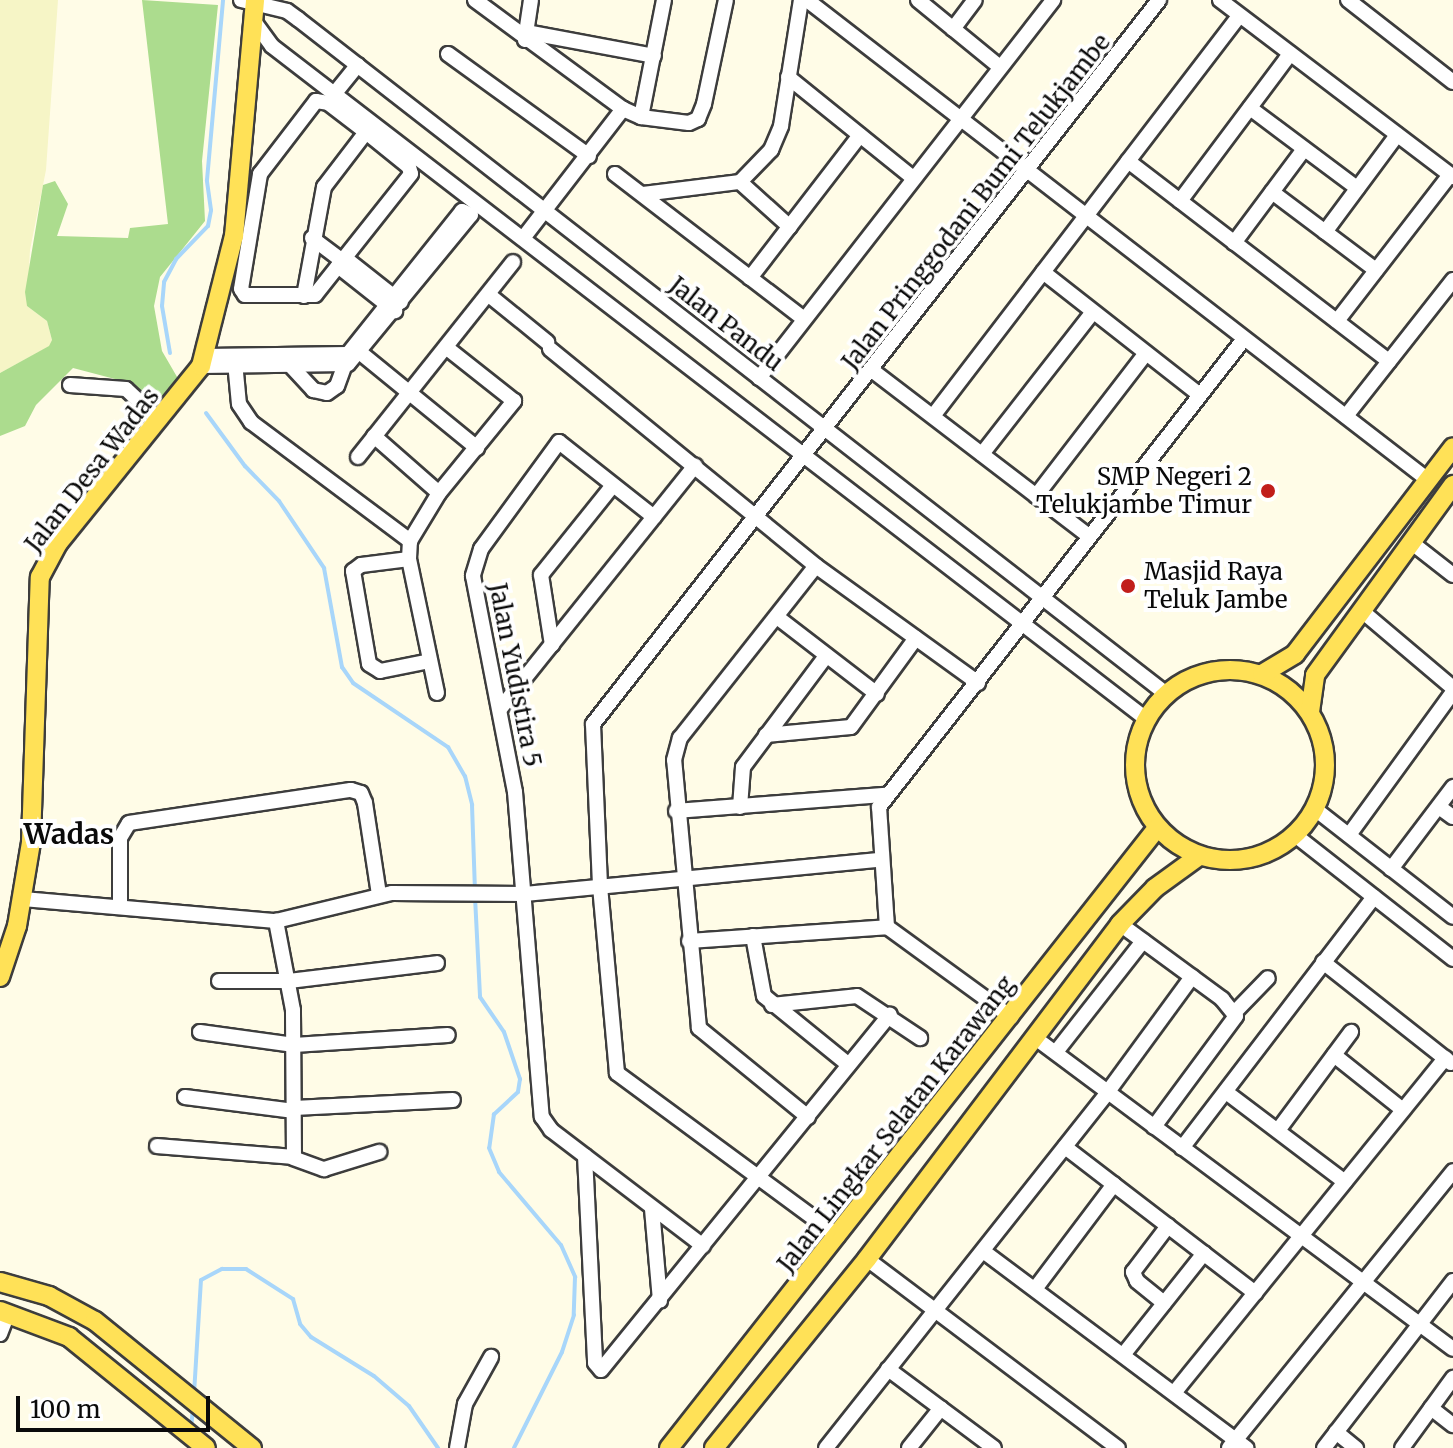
<!DOCTYPE html>
<style>
body{margin:0}
#map{position:relative;width:1453px;height:1448px;overflow:hidden;background:#fffce7;font-family:Merriweather,serif}
div>[style]{position:absolute}
[style*='--x']{left:calc(var(--x)*1px);top:calc(var(--y)*1px);width:calc(var(--w)*1px);rotate:calc(var(--a)*1deg)}
.farmland>*{inset:0;background:#f6f5c6}
.forest>*{inset:0;background:#acdc8e}
.stream>*{height:4px;margin:-2px;padding:0 2px;transform-origin:2px;border-radius:2px;background:#a8d6fa}
.roads{filter:drop-shadow(2px 0 #3d3d3d) drop-shadow(-2px 0 #3d3d3d) drop-shadow(0 2px #3d3d3d) drop-shadow(0 -2px #3d3d3d)}
.minor>*{height:14px;margin:-7px;padding:0 7px;transform-origin:7px;border-radius:7px;background:#fff}
.major>*{height:18px;margin:-9px;padding:0 9px;transform-origin:9px;border-radius:9px;background:#ffe157}
.major>.ring{margin:-9px;padding:0;box-sizing:content-box;background:none;border:18px solid #ffe157;border-radius:50%}
.dots>*{width:22px;height:22px;translate:-50% -50%;box-sizing:border-box;border:4px solid #fff;border-radius:50%}
span{translate:-50% -50%;white-space:nowrap;text-align:center;line-height:1.15;-webkit-text-stroke:8px #fff;paint-order:stroke}
.street-label{font-size:24px;color:#0a0a0a}
.poi-label{font-size:24px;color:#0a0a0a}
.right{translate:-100% -50%;text-align:right}
.left{translate:0 -50%;text-align:left}
.quarter-label{font-size:28px;color:#0a0a0a;font-weight:700}
.scale{position:absolute;left:16px;top:1396px;width:194px;height:36px;box-sizing:border-box;border:4px solid #0a0a0a;border-top:0;padding-left:10px;font-size:24px;line-height:28px;white-space:nowrap;color:#0a0a0a;-webkit-text-stroke:6px #fff;paint-order:stroke}
</style>
<div id="map">
<div class="farmland">
<i style="clip-path:polygon(0 0,58px 0,46px 170px,30px 250px,27px 306px,47px 321px,52px 340px,50px 346px,0 373px)"></i>
</div>
<div class="forest">
<i style="clip-path:polygon(142px 0,218px 5px,202px 161px,205px 221px,160px 277px,154px 306px,162px 351px,180px 382px,158px 410px,134px 384px,73px 368px,36px 405px,25px 426px,0 436px,0 373px,49px 346px,52px 340px,47px 321px,27px 306px,25px 292px,43px 185px,55px 181px,68px 204px,57px 236px,128px 238px,130px 228px,168px 224px)"></i>
</div>
<div class="stream">
<i style="--x:170;--y:353;--w:48;--a:-99.7"></i>
<i style="--x:162;--y:306;--w:24;--a:-85"></i>
<i style="--x:164;--y:282;--w:26;--a:-62"></i>
<i style="--x:176;--y:259;--w:46;--a:-45.9"></i>
<i style="--x:208;--y:226;--w:16;--a:-79"></i>
<i style="--x:211;--y:210;--w:30;--a:-98"></i>
<i style="--x:207;--y:180;--w:181;--a:-84.9"></i>
<i style="--x:206;--y:413;--w:66;--a:53.7"></i>
<i style="--x:245;--y:466;--w:49;--a:45.8"></i>
<i style="--x:279;--y:501;--w:81;--a:56.1"></i>
<i style="--x:324;--y:568;--w:101;--a:79.7"></i>
<i style="--x:342;--y:667;--w:19;--a:55"></i>
<i style="--x:353;--y:683;--w:115;--a:34"></i>
<i style="--x:448;--y:747;--w:34;--a:60"></i>
<i style="--x:465;--y:776;--w:30;--a:76"></i>
<i style="--x:472;--y:805;--w:84;--a:88"></i>
<i style="--x:475;--y:897;--w:100;--a:87.1"></i>
<i style="--x:480;--y:997;--w:42;--a:55.6"></i>
<i style="--x:504;--y:1032;--w:50;--a:71.2"></i>
<i style="--x:520;--y:1079;--w:13;--a:99"></i>
<i style="--x:518;--y:1092;--w:33;--a:137"></i>
<i style="--x:494;--y:1114;--w:34;--a:98"></i>
<i style="--x:489;--y:1148;--w:26;--a:67"></i>
<i style="--x:499;--y:1172;--w:96;--a:49.7"></i>
<i style="--x:561;--y:1245;--w:35;--a:66"></i>
<i style="--x:575;--y:1277;--w:38;--a:92"></i>
<i style="--x:574;--y:1315;--w:39;--a:108"></i>
<i style="--x:562;--y:1352;--w:107;--a:116.6"></i>
<i style="--x:194;--y:1394;--w:114;--a:-86.5"></i>
<i style="--x:201;--y:1280;--w:24;--a:-28"></i>
<i style="--x:222;--y:1269;--w:24;--a:0"></i>
<i style="--x:246;--y:1269;--w:56;--a:32.6"></i>
<i style="--x:293;--y:1299;--w:26;--a:74"></i>
<i style="--x:300;--y:1324;--w:17;--a:50"></i>
<i style="--x:311;--y:1337;--w:74;--a:31.8"></i>
<i style="--x:374;--y:1376;--w:46;--a:40.6"></i>
<i style="--x:409;--y:1406;--w:51;--a:55.4"></i>
<i style="--x:191;--y:1430;--w:23;--a:-85"></i>
</div>
<div class="roads">
<div class="minor">
<i style="--x:241;--y:0;--w:47;--a:13.4"></i>
<i style="--x:287;--y:11;--w:14;--a:36"></i>
<i style="--x:298;--y:19;--w:1098;--a:37.86"></i>
<i style="--x:475;--y:0;--w:184;--a:36.4"></i>
<i style="--x:623;--y:109;--w:20;--a:24"></i>
<i style="--x:641;--y:117;--w:48;--a:7.1"></i>
<i style="--x:689;--y:123;--w:10;--a:-24"></i>
<i style="--x:698;--y:119;--w:16;--a:-68"></i>
<i style="--x:704;--y:104;--w:106;--a:-78.1"></i>
<i style="--x:807;--y:0;--w:785;--a:37.7"></i>
<i style="--x:918;--y:0;--w:106;--a:39.3"></i>
<i style="--x:1220;--y:0;--w:293;--a:37.2"></i>
<i style="--x:1348;--y:0;--w:133;--a:38"></i>
<i style="--x:256;--y:24;--w:27;--a:54"></i>
<i style="--x:272;--y:46;--w:1102;--a:37.59"></i>
<i style="--x:953;--y:29;--w:36;--a:-53"></i>
<i style="--x:526;--y:32;--w:130;--a:10.6"></i>
<i style="--x:525;--y:40;--w:40;--a:-81.5"></i>
<i style="--x:448;--y:54;--w:174;--a:35.9"></i>
<i style="--x:788;--y:77;--w:159;--a:38.9"></i>
<i style="--x:335;--y:93;--w:36;--a:-51"></i>
<i style="--x:316;--y:101;--w:12;--a:9"></i>
<i style="--x:328;--y:103;--w:48;--a:37.3"></i>
<i style="--x:366;--y:132;--w:55;--a:39.1"></i>
<i style="--x:409;--y:167;--w:7;--a:74"></i>
<i style="--x:411;--y:174;--w:154;--a:128.4"></i>
<i style="--x:315;--y:295;--w:70;--a:180"></i>
<i style="--x:245;--y:295;--w:7;--a:-124"></i>
<i style="--x:241;--y:289;--w:117;--a:-80.6"></i>
<i style="--x:260;--y:174;--w:92;--a:-52.5"></i>
<i style="--x:1250;--y:108;--w:134;--a:36.8"></i>
<i style="--x:641;--y:117;--w:119;--a:-78.9"></i>
<i style="--x:1128;--y:161;--w:329;--a:37.5"></i>
<i style="--x:615;--y:174;--w:238;--a:37.5"></i>
<i style="--x:740;--y:182;--w:67;--a:42"></i>
<i style="--x:1272;--y:192;--w:130;--a:36.9"></i>
<i style="--x:643;--y:194;--w:98;--a:-7.1"></i>
<i style="--x:740;--y:182;--w:45;--a:-45.9"></i>
<i style="--x:771;--y:150;--w:26;--a:-67"></i>
<i style="--x:781;--y:126;--w:128;--a:-81"></i>
<i style="--x:1180;--y:201;--w:184;--a:-53.2"></i>
<i style="--x:1325;--y:232;--w:121;--a:-53.4"></i>
<i style="--x:524;--y:237;--w:162;--a:-52.3"></i>
<i style="--x:312;--y:238;--w:38;--a:37"></i>
<i style="--x:1234;--y:243;--w:117;--a:-53.3"></i>
<i style="--x:345;--y:258;--w:71;--a:38.2"></i>
<i style="--x:338;--y:266;--w:73;--a:38.3"></i>
<i style="--x:1043;--y:272;--w:199;--a:38.1"></i>
<i style="--x:750;--y:278;--w:180;--a:-52.4"></i>
<i style="--x:489;--y:295;--w:75;--a:39"></i>
<i style="--x:304;--y:296;--w:111;--a:-79.6"></i>
<i style="--x:324;--y:187;--w:69;--a:-52.6"></i>
<i style="--x:1337;--y:321;--w:185;--a:-52.3"></i>
<i style="--x:550;--y:349;--w:343;--a:39.2"></i>
<i style="--x:816;--y:566;--w:200;--a:35.8"></i>
<i style="--x:357;--y:350;--w:155;--a:39.2"></i>
<i style="--x:235;--y:362;--w:42;--a:84.6"></i>
<i style="--x:239;--y:404;--w:22;--a:56"></i>
<i style="--x:251;--y:422;--w:199;--a:36.8"></i>
<i style="--x:201;--y:366;--w:147;--a:-0.8"></i>
<i style="--x:348;--y:364;--w:193;--a:-50.5"></i>
<i style="--x:471;--y:215;--w:10;--a:-156"></i>
<i style="--x:462;--y:211;--w:183;--a:128.6"></i>
<i style="--x:348;--y:354;--w:143;--a:179.2"></i>
<i style="--x:291;--y:366;--w:33;--a:47"></i>
<i style="--x:313;--y:390;--w:14;--a:12"></i>
<i style="--x:327;--y:393;--w:12;--a:-35"></i>
<i style="--x:337;--y:386;--w:29;--a:-70"></i>
<i style="--x:873;--y:371;--w:272;--a:37.4"></i>
<i style="--x:759;--y:378;--w:479;--a:-52.1"></i>
<i style="--x:70;--y:385;--w:56;--a:4.1"></i>
<i style="--x:126;--y:389;--w:45;--a:43.2"></i>
<i style="--x:933;--y:416;--w:504;--a:-52.58"></i>
<i style="--x:1346;--y:416;--w:173;--a:-51.8"></i>
<i style="--x:374;--y:436;--w:86;--a:41.2"></i>
<i style="--x:982;--y:454;--w:180;--a:-52"></i>
<i style="--x:358;--y:457;--w:249;--a:-51.5"></i>
<i style="--x:1036;--y:496;--w:180;--a:-52.4"></i>
<i style="--x:654;--y:517;--w:121;--a:-141.7"></i>
<i style="--x:559;--y:442;--w:132;--a:126.1"></i>
<i style="--x:481;--y:549;--w:28;--a:107"></i>
<i style="--x:473;--y:576;--w:220;--a:79"></i>
<i style="--x:515;--y:792;--w:326;--a:85.3"></i>
<i style="--x:542;--y:1117;--w:16;--a:55"></i>
<i style="--x:551;--y:1130;--w:191;--a:37.3"></i>
<i style="--x:1412;--y:543;--w:52;--a:38"></i>
<i style="--x:409;--y:559;--w:48;--a:172.9"></i>
<i style="--x:361;--y:565;--w:10;--a:143"></i>
<i style="--x:353;--y:571;--w:94;--a:80.2"></i>
<i style="--x:369;--y:664;--w:13;--a:32"></i>
<i style="--x:380;--y:671;--w:51;--a:-11.3"></i>
<i style="--x:1362;--y:611;--w:119;--a:40.2"></i>
<i style="--x:777;--y:617;--w:126;--a:37.6"></i>
<i style="--x:552;--y:645;--w:71;--a:-98.9"></i>
<i style="--x:541;--y:575;--w:115;--a:-51.3"></i>
<i style="--x:437;--y:693;--w:137;--a:-101.8"></i>
<i style="--x:409;--y:559;--w:18;--a:-87"></i>
<i style="--x:410;--y:541;--w:56;--a:-58.9"></i>
<i style="--x:439;--y:493;--w:119;--a:-50.8"></i>
<i style="--x:514;--y:401;--w:85;--a:-141.7"></i>
<i style="--x:500;--y:709;--w:312;--a:-51.3"></i>
<i style="--x:766;--y:735;--w:85;--a:-5.4"></i>
<i style="--x:851;--y:727;--w:110;--a:-53.9"></i>
<i style="--x:740;--y:807;--w:40;--a:-85.7"></i>
<i style="--x:743;--y:767;--w:139;--a:-53.2"></i>
<i style="--x:1439;--y:807;--w:17;--a:36"></i>
<i style="--x:1315;--y:809;--w:175;--a:38"></i>
<i style="--x:676;--y:811;--w:210;--a:-4.4"></i>
<i style="--x:1295;--y:835;--w:201;--a:38.1"></i>
<i style="--x:1349;--y:835;--w:177;--a:-54"></i>
<i style="--x:1391;--y:869;--w:103;--a:-52.9"></i>
<i style="--x:23;--y:899;--w:254;--a:5"></i>
<i style="--x:276;--y:921;--w:119;--a:-13.6"></i>
<i style="--x:392;--y:893;--w:132;--a:0.4"></i>
<i style="--x:524;--y:894;--w:357;--a:-5.5"></i>
<i style="--x:120;--y:904;--w:66;--a:-90"></i>
<i style="--x:120;--y:838;--w:17;--a:-59"></i>
<i style="--x:129;--y:823;--w:224;--a:-8.5"></i>
<i style="--x:351;--y:790;--w:10;--a:17"></i>
<i style="--x:361;--y:793;--w:11;--a:68"></i>
<i style="--x:365;--y:803;--w:92;--a:81.3"></i>
<i style="--x:1120;--y:924;--w:127;--a:36.3"></i>
<i style="--x:1222;--y:999;--w:22;--a:51"></i>
<i style="--x:1236;--y:1016;--w:138;--a:126.5"></i>
<i style="--x:753;--y:936;--w:61;--a:79.6"></i>
<i style="--x:764;--y:996;--w:109;--a:39.1"></i>
<i style="--x:689;--y:941;--w:198;--a:-4"></i>
<i style="--x:1323;--y:962;--w:163;--a:38.3"></i>
<i style="--x:219;--y:981;--w:70;--a:0"></i>
<i style="--x:289;--y:981;--w:149;--a:-6.9"></i>
<i style="--x:772;--y:1005;--w:85;--a:-6"></i>
<i style="--x:857;--y:996;--w:76;--a:33.7"></i>
<i style="--x:1235;--y:1012;--w:47;--a:-45.9"></i>
<i style="--x:1011;--y:1017;--w:153;--a:-144"></i>
<i style="--x:887;--y:927;--w:120;--a:-93.8"></i>
<i style="--x:879;--y:807;--w:594;--a:-52.05"></i>
<i style="--x:200;--y:1032;--w:95;--a:7.9"></i>
<i style="--x:294;--y:1045;--w:154;--a:-3.7"></i>
<i style="--x:1034;--y:1037;--w:522;--a:36.67"></i>
<i style="--x:1056;--y:1052;--w:141;--a:-51.9"></i>
<i style="--x:1334;--y:1055;--w:88;--a:38.6"></i>
<i style="--x:1226;--y:1092;--w:149;--a:37.1"></i>
<i style="--x:185;--y:1097;--w:110;--a:7.3"></i>
<i style="--x:294;--y:1108;--w:159;--a:-2.9"></i>
<i style="--x:808;--y:1117;--w:141;--a:-140.8"></i>
<i style="--x:699;--y:1028;--w:269;--a:-95.3"></i>
<i style="--x:674;--y:760;--w:23;--a:-75"></i>
<i style="--x:680;--y:738;--w:219;--a:-51.7"></i>
<i style="--x:1279;--y:1129;--w:121;--a:-53.4"></i>
<i style="--x:157;--y:1146;--w:137;--a:4.6"></i>
<i style="--x:294;--y:1157;--w:147;--a:-90.4"></i>
<i style="--x:293;--y:1010;--w:91;--a:-100.8"></i>
<i style="--x:1065;--y:1147;--w:240;--a:37.5"></i>
<i style="--x:1182;--y:1148;--w:316;--a:-52.6"></i>
<i style="--x:585;--y:1156;--w:207;--a:87.2"></i>
<i style="--x:595;--y:1363;--w:9;--a:49"></i>
<i style="--x:601;--y:1370;--w:458;--a:-50.9"></i>
<i style="--x:293;--y:1158;--w:33;--a:20"></i>
<i style="--x:324;--y:1169;--w:58;--a:-17.2"></i>
<i style="--x:652;--y:1209;--w:92;--a:85"></i>
<i style="--x:838;--y:1236;--w:275;--a:-143.6"></i>
<i style="--x:617;--y:1073;--w:189;--a:-95.2"></i>
<i style="--x:600;--y:885;--w:161;--a:-92.5"></i>
<i style="--x:593;--y:724;--w:919;--a:-51.98"></i>
<i style="--x:983;--y:1251;--w:329;--a:36.8"></i>
<i style="--x:867;--y:1259;--w:314;--a:37"></i>
<i style="--x:1035;--y:1289;--w:131;--a:-53"></i>
<i style="--x:1164;--y:1303;--w:35;--a:-141"></i>
<i style="--x:1137;--y:1281;--w:10;--a:-114"></i>
<i style="--x:1133;--y:1272;--w:58;--a:-52.7"></i>
<i style="--x:0;--y:1334;--w:22;--a:-69"></i>
<i style="--x:1123;--y:1355;--w:130;--a:-51.5"></i>
<i style="--x:888;--y:1369;--w:132;--a:36.7"></i>
<i style="--x:1174;--y:1393;--w:431;--a:-51"></i>
<i style="--x:1431;--y:1408;--w:28;--a:38"></i>
<i style="--x:1336;--y:1432;--w:26;--a:39"></i>
<i style="--x:457;--y:1448;--w:45;--a:-79.7"></i>
<i style="--x:465;--y:1404;--w:54;--a:-61"></i>
<i style="--x:826;--y:1448;--w:453;--a:-51.6"></i>
<i style="--x:1107;--y:1093;--w:144;--a:-53.8"></i>
<i style="--x:909;--y:1448;--w:51;--a:-51.3"></i>
<i style="--x:1229;--y:1448;--w:356;--a:-51"></i>
<i style="--x:1324;--y:1448;--w:211;--a:-52.3"></i>
<i style="--x:1402;--y:1448;--w:87;--a:-53.9"></i>
</div>
<div class="major">
<i class="ring" style="left:1135px;top:670px;width:172px;height:172px"></i>
<i style="--x:1262;--y:674;--w:39;--a:-31"></i>
<i style="--x:1295;--y:654;--w:260;--a:-52.6"></i>
<i style="--x:1310;--y:712;--w:37;--a:-82"></i>
<i style="--x:1315;--y:675;--w:235;--a:-54"></i>
<i style="--x:0;--y:977;--w:54;--a:-71.6"></i>
<i style="--x:17;--y:926;--w:85;--a:-80.5"></i>
<i style="--x:31;--y:842;--w:265;--a:-88.1"></i>
<i style="--x:40;--y:577;--w:40;--a:-62"></i>
<i style="--x:59;--y:542;--w:226;--a:-51.1"></i>
<i style="--x:201;--y:366;--w:134;--a:-75.8"></i>
<i style="--x:234;--y:236;--w:237;--a:-84.9"></i>
<i style="--x:0;--y:1282;--w:51;--a:15.9"></i>
<i style="--x:49;--y:1296;--w:52;--a:28.5"></i>
<i style="--x:95;--y:1321;--w:202;--a:39"></i>
<i style="--x:0;--y:1311;--w:74;--a:20.6"></i>
<i style="--x:69;--y:1337;--w:176;--a:39"></i>
<i style="--x:669;--y:1448;--w:789;--a:-51.79"></i>
<i style="--x:714;--y:1448;--w:243;--a:-51"></i>
<i style="--x:867;--y:1259;--w:420;--a:-52.9"></i>
<i style="--x:1120;--y:924;--w:50;--a:-45.8"></i>
<i style="--x:1155;--y:888;--w:54;--a:-36"></i>
</div>
</div>
<div class="dots">
<i style="left:1268px;top:491px;background:#c11e1b"></i>
<i style="left:1128px;top:586px;background:#c11e1b"></i>
</div>
<div class="street-label">
<span style="left:976px;top:202px;rotate:-52deg">Jalan Pringgodani Bumi Telukjambe</span>
<span style="left:726px;top:324px;rotate:38deg">Jalan Pandu</span>
<span style="left:92px;top:470px;rotate:-52deg">Jalan Desa Wadas</span>
<span style="left:515px;top:675px;rotate:79deg">Jalan Yudistira 5</span>
<span style="left:896px;top:1124px;rotate:-52deg">Jalan Lingkar Selatan Karawang</span>
</div>
<div class="poi-label">
<span class="right" style="left:1252px;top:491px">SMP Negeri 2<br>Telukjambe Timur</span>
<span class="left" style="left:1144px;top:586px">Masjid Raya<br>Teluk Jambe</span>
</div>
<div class="quarter-label">
<span style="left:69px;top:834px">Wadas</span>
</div>
<div class="scale">100 m</div>
</div>
